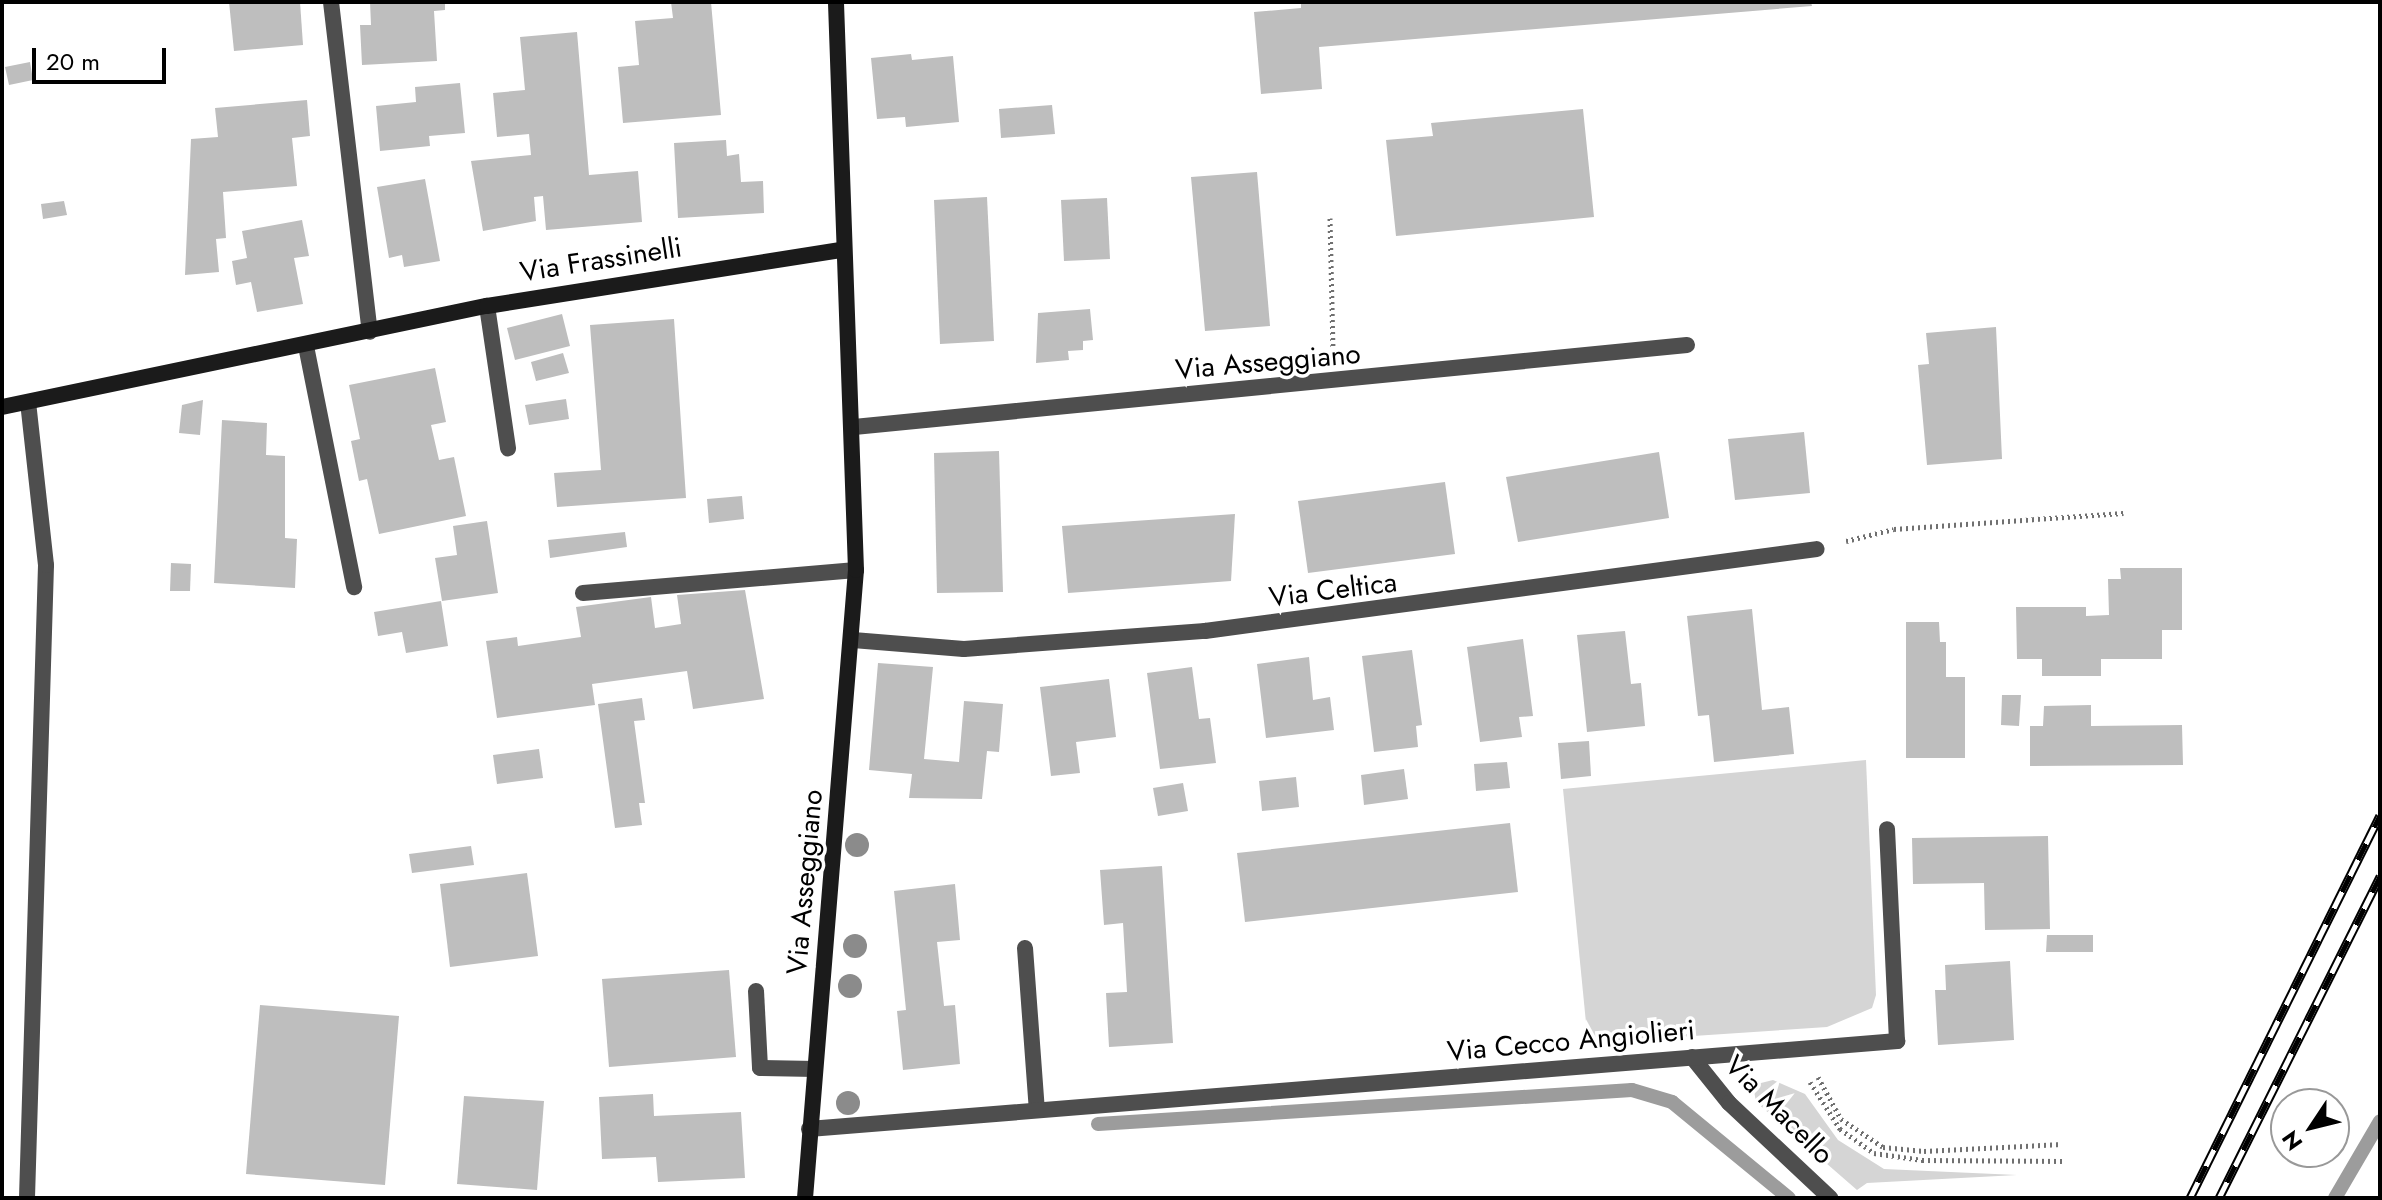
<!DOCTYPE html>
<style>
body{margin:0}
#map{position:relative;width:2382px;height:1200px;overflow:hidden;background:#fff;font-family:Jost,sans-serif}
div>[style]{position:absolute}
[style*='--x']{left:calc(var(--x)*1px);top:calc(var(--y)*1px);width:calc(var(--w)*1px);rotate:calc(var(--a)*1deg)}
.green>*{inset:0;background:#d5d5d5}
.stream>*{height:14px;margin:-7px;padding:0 7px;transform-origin:7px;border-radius:7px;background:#9c9c9c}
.building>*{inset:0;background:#bebebe}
.path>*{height:5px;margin-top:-2.5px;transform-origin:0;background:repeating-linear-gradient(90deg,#707070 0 2px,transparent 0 6px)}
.lane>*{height:16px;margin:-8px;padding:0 8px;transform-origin:8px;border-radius:8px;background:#4e4e4e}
.street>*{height:16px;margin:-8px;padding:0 8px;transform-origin:8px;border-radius:8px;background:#4e4e4e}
.secondary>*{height:16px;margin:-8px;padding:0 8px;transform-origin:8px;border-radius:8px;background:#1b1b1b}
.rail>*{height:9px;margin-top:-4.5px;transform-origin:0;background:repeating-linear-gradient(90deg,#fff 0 18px,#000 0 36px);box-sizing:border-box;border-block:2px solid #000}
.trees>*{width:24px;height:24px;margin:-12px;border-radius:50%;background:#8b8b8b}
span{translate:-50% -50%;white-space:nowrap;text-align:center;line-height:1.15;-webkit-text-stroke:7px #fff;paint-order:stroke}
.street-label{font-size:28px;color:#000}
.frame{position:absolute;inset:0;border:4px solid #000;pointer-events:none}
.north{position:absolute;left:2270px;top:1088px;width:80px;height:80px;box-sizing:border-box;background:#fff;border:2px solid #999;border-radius:50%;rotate:235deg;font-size:22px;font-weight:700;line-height:32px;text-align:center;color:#000}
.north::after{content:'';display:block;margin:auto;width:28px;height:36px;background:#000;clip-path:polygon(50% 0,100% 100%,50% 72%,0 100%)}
.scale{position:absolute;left:32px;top:48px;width:134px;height:36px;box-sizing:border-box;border:4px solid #000;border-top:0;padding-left:10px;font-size:24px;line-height:28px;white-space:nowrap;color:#000;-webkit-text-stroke:6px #fff;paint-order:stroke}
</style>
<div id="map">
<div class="green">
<i style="clip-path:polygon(1866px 760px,1876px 995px,1872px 1008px,1827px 1027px,1588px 1043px,1563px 789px)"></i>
<i style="clip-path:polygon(1773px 1080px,1805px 1094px,1838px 1140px,1884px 1169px,2017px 1175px,1867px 1183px,1857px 1190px,1756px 1102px,1753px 1085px)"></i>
</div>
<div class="stream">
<i style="--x:1098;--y:1124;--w:535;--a:-3.64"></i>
<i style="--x:1632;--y:1090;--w:42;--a:16.7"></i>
<i style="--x:1672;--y:1102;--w:151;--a:39.4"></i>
<i style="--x:2335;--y:1198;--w:89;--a:-59.7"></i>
</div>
<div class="building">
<i style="clip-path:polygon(229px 2px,300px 2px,303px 45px,234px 51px)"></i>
<i style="clip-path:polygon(370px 2px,445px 2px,445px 10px,434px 11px,437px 61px,362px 65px,360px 25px,371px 25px)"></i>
<i style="clip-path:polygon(671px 2px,711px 2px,721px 115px,623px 123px,618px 67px,639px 65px,635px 21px,673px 18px)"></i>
<i style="clip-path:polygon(1301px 2px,1811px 2px,1812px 6px,1319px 47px,1322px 89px,1261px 94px,1254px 12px,1301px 8px)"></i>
<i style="clip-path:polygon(577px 32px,589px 175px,638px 171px,642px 222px,546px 230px,543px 196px,534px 197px,536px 221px,483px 231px,471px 161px,531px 155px,529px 134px,497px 137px,493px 93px,525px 90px,520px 37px)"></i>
<i style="clip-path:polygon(911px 54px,912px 60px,953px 56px,959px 122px,906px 127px,905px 117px,877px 119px,871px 58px)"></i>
<i style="clip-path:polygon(30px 62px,33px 80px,9px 85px,5px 67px)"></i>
<i style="clip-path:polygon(460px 83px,465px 133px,429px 136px,430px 146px,380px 151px,376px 106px,416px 102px,415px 87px)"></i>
<i style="clip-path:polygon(307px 100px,310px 136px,292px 138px,297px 186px,223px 192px,226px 238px,216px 239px,219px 272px,185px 275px,191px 139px,218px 137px,215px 108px)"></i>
<i style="clip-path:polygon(1052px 105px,1055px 134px,1001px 138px,999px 109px)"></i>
<i style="clip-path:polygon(1583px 109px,1594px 217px,1396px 236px,1386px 140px,1433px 136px,1431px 123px)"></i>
<i style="clip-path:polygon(726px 140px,727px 156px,739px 154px,741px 182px,763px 181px,764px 213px,678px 218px,674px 143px)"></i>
<i style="clip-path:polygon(1257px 172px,1270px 326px,1205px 331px,1191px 177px)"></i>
<i style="clip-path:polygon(425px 179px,440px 261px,404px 267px,402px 255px,389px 258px,377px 187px)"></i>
<i style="clip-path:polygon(987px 197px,994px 341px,940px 344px,934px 200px)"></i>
<i style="clip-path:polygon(1107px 198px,1110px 259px,1064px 261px,1061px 200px)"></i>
<i style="clip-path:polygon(64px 201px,67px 215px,43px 219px,41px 204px)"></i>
<i style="clip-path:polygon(302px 220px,309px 256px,294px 258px,303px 304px,257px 312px,251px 282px,236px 285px,232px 261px,247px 258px,242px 231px)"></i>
<i style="clip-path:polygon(1090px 309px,1093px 340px,1083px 341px,1083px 350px,1068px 351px,1069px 360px,1036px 363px,1038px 313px)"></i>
<i style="clip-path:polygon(562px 314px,570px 346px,515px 360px,507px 328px)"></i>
<i style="clip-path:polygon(674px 319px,686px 498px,557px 507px,554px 473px,601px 470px,590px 325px)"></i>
<i style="clip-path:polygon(1996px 327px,2002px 459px,1927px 465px,1918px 365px,1929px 364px,1926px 333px)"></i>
<i style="clip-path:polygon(563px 353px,569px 373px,536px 381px,531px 362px)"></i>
<i style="clip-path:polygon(435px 368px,446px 422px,431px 425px,439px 460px,454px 457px,466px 516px,379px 534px,367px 479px,359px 481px,351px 441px,360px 439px,349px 385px)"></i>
<i style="clip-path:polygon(566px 399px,569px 419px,529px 425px,525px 405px)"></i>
<i style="clip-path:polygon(203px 400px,200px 435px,179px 433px,182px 405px)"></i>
<i style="clip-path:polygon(222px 420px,267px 423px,266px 455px,285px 456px,285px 538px,297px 539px,295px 588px,214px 583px)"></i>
<i style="clip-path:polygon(1804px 432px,1810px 493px,1735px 500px,1728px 439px)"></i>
<i style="clip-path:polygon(999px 451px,1003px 592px,937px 593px,934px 453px)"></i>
<i style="clip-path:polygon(1659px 452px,1669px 518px,1518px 542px,1506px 477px)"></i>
<i style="clip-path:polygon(1445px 482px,1455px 554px,1308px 573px,1298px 501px)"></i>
<i style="clip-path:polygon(742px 496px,744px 519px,709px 523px,707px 499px)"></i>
<i style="clip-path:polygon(1235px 514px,1231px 581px,1068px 593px,1062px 526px)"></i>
<i style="clip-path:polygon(487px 521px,498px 593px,442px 601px,435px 558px,457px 555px,453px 526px)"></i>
<i style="clip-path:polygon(625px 532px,627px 547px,550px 558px,548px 540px)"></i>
<i style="clip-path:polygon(171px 563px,191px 564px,190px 591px,170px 591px)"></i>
<i style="clip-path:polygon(2120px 568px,2182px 568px,2182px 630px,2162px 630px,2162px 659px,2101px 659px,2101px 676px,2042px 676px,2042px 659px,2017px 659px,2016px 607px,2086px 607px,2086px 616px,2109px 615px,2108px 579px,2121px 579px)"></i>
<i style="clip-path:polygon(745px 590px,764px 699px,693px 709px,687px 671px,592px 684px,595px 705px,497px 718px,486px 641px,517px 637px,518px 646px,581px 637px,576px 607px,651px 597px,655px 628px,681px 624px,677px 595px)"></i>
<i style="clip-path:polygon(441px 601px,448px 646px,406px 653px,402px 632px,378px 636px,374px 612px)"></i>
<i style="clip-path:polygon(1752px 609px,1762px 710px,1789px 707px,1794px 754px,1714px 762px,1709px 715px,1698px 716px,1687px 616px)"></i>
<i style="clip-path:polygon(1906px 622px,1939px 622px,1940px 642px,1946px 642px,1946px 677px,1965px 677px,1965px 758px,1906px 758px)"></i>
<i style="clip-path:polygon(1625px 631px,1631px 684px,1641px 683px,1645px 726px,1587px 732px,1577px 635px)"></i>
<i style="clip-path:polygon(1523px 639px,1533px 716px,1519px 717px,1522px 737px,1480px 742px,1467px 647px)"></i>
<i style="clip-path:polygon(1412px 650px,1422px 725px,1416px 726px,1418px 747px,1374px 752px,1362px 656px)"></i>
<i style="clip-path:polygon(1309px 657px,1313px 700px,1330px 697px,1334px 730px,1266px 738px,1257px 664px)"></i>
<i style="clip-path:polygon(878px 663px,933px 667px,924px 759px,959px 762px,964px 701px,1003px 704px,999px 752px,987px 751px,982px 799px,909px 798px,912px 774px,869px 770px)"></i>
<i style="clip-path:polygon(1192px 667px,1199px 719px,1210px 718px,1216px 763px,1160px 769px,1147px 673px)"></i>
<i style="clip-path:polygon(1109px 679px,1116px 737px,1076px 742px,1080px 773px,1051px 776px,1040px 687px)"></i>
<i style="clip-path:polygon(2002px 695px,2021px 695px,2019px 726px,2001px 725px)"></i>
<i style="clip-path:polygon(642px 698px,645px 720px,634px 721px,645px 803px,639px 803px,642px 825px,615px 828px,598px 704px)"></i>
<i style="clip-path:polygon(2091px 705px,2091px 726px,2182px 725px,2183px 765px,2030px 766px,2030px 726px,2043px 726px,2044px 706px)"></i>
<i style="clip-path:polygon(1589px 741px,1591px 776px,1561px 779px,1558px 743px)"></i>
<i style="clip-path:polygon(539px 749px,543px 778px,497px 784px,493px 755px)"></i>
<i style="clip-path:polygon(1507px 762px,1510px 788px,1476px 791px,1474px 764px)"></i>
<i style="clip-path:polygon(1404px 769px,1408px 799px,1364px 805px,1361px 775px)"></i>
<i style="clip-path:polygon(1296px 777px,1299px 807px,1262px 811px,1259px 781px)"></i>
<i style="clip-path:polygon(1183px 783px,1188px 811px,1158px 816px,1153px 788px)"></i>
<i style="clip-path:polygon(1510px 823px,1518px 892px,1245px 922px,1237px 853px)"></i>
<i style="clip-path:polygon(2048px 836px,2050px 929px,1985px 930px,1984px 883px,1913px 884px,1912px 838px)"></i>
<i style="clip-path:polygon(471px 846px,474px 865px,412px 873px,409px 854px)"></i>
<i style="clip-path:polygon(1162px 866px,1173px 1043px,1109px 1047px,1106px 993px,1127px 992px,1123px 923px,1104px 925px,1100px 870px)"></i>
<i style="clip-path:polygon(527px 873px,538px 956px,450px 967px,440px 884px)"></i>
<i style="clip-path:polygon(955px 884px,960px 940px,937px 942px,944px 1006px,955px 1005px,960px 1064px,903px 1070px,897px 1011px,906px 1010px,894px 891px)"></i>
<i style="clip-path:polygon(2047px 935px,2093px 935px,2093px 952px,2046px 952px)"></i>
<i style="clip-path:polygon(2010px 961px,2014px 1040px,1938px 1045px,1935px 990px,1946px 990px,1945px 965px)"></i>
<i style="clip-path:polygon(729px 970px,736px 1057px,609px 1067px,602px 979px)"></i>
<i style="clip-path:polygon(260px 1005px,399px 1016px,385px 1185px,246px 1174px)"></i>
<i style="clip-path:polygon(653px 1094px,654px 1116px,741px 1112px,745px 1178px,658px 1182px,656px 1157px,602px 1159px,599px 1097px)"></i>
<i style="clip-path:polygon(464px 1096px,544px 1101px,537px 1190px,457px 1184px)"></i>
</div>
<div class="path">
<i style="--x:1330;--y:218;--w:132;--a:88.7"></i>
<i style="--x:1846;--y:541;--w:49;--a:-14"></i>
<i style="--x:1894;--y:529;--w:230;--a:-4"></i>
<i style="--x:1818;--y:1077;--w:48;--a:61.3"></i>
<i style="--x:1841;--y:1119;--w:50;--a:33.7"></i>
<i style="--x:1883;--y:1147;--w:41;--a:5.6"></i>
<i style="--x:1924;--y:1151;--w:138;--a:-2.9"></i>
<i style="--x:1810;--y:1082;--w:56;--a:57.4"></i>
<i style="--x:1840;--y:1129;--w:42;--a:35.2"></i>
<i style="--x:1874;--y:1153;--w:49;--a:8.3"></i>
<i style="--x:1922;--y:1160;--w:140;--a:0.4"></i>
</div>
<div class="lane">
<i style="--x:487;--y:306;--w:144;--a:81.6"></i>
<i style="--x:583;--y:593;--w:274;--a:-4.8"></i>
<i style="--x:756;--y:991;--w:77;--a:87"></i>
<i style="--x:760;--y:1068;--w:55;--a:1"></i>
</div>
<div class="street">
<i style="--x:331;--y:2;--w:332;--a:83.3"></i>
<i style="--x:306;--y:346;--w:246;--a:78.7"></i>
<i style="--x:854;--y:427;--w:837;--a:-5.62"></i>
<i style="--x:853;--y:640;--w:111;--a:4.6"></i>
<i style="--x:964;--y:649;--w:242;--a:-4.3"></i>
<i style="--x:1205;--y:631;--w:617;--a:-7.63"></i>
<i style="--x:1025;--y:948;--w:162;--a:85.8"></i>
<i style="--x:1692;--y:1057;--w:59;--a:51.2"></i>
<i style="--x:1729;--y:1103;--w:139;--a:43.2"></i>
<i style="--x:809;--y:1129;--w:1092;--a:-4.62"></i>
<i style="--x:1897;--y:1041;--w:212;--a:-92.7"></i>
<i style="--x:27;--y:1198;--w:633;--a:-88.28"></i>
<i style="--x:46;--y:565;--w:163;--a:-96.3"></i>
</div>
<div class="secondary">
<i style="--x:2;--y:407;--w:495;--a:-11.8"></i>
<i style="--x:487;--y:306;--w:358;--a:-9"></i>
<i style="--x:805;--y:1198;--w:630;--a:-85.36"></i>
<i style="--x:856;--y:570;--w:568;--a:-92.02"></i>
</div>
<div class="rail">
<i style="--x:2190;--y:1198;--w:427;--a:-63.6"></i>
<i style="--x:2219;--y:1198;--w:360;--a:-63.4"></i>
</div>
<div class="trees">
<i style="left:857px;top:845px"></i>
<i style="left:855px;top:946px"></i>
<i style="left:850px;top:986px"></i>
<i style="left:848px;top:1103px"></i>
</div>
<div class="street-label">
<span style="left:601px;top:260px;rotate:-9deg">Via Frassinelli</span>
<span style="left:1268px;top:362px;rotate:-5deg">Via Asseggiano</span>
<span style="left:1333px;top:590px;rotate:-7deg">Via Celtica</span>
<span style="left:805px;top:882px;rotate:-85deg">Via Asseggiano</span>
<span style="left:1571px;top:1041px;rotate:-5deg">Via Cecco Angiolieri</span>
<span style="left:1779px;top:1110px;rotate:45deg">Via Macello</span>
</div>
<div class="frame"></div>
<div class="north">N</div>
<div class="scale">20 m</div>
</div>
